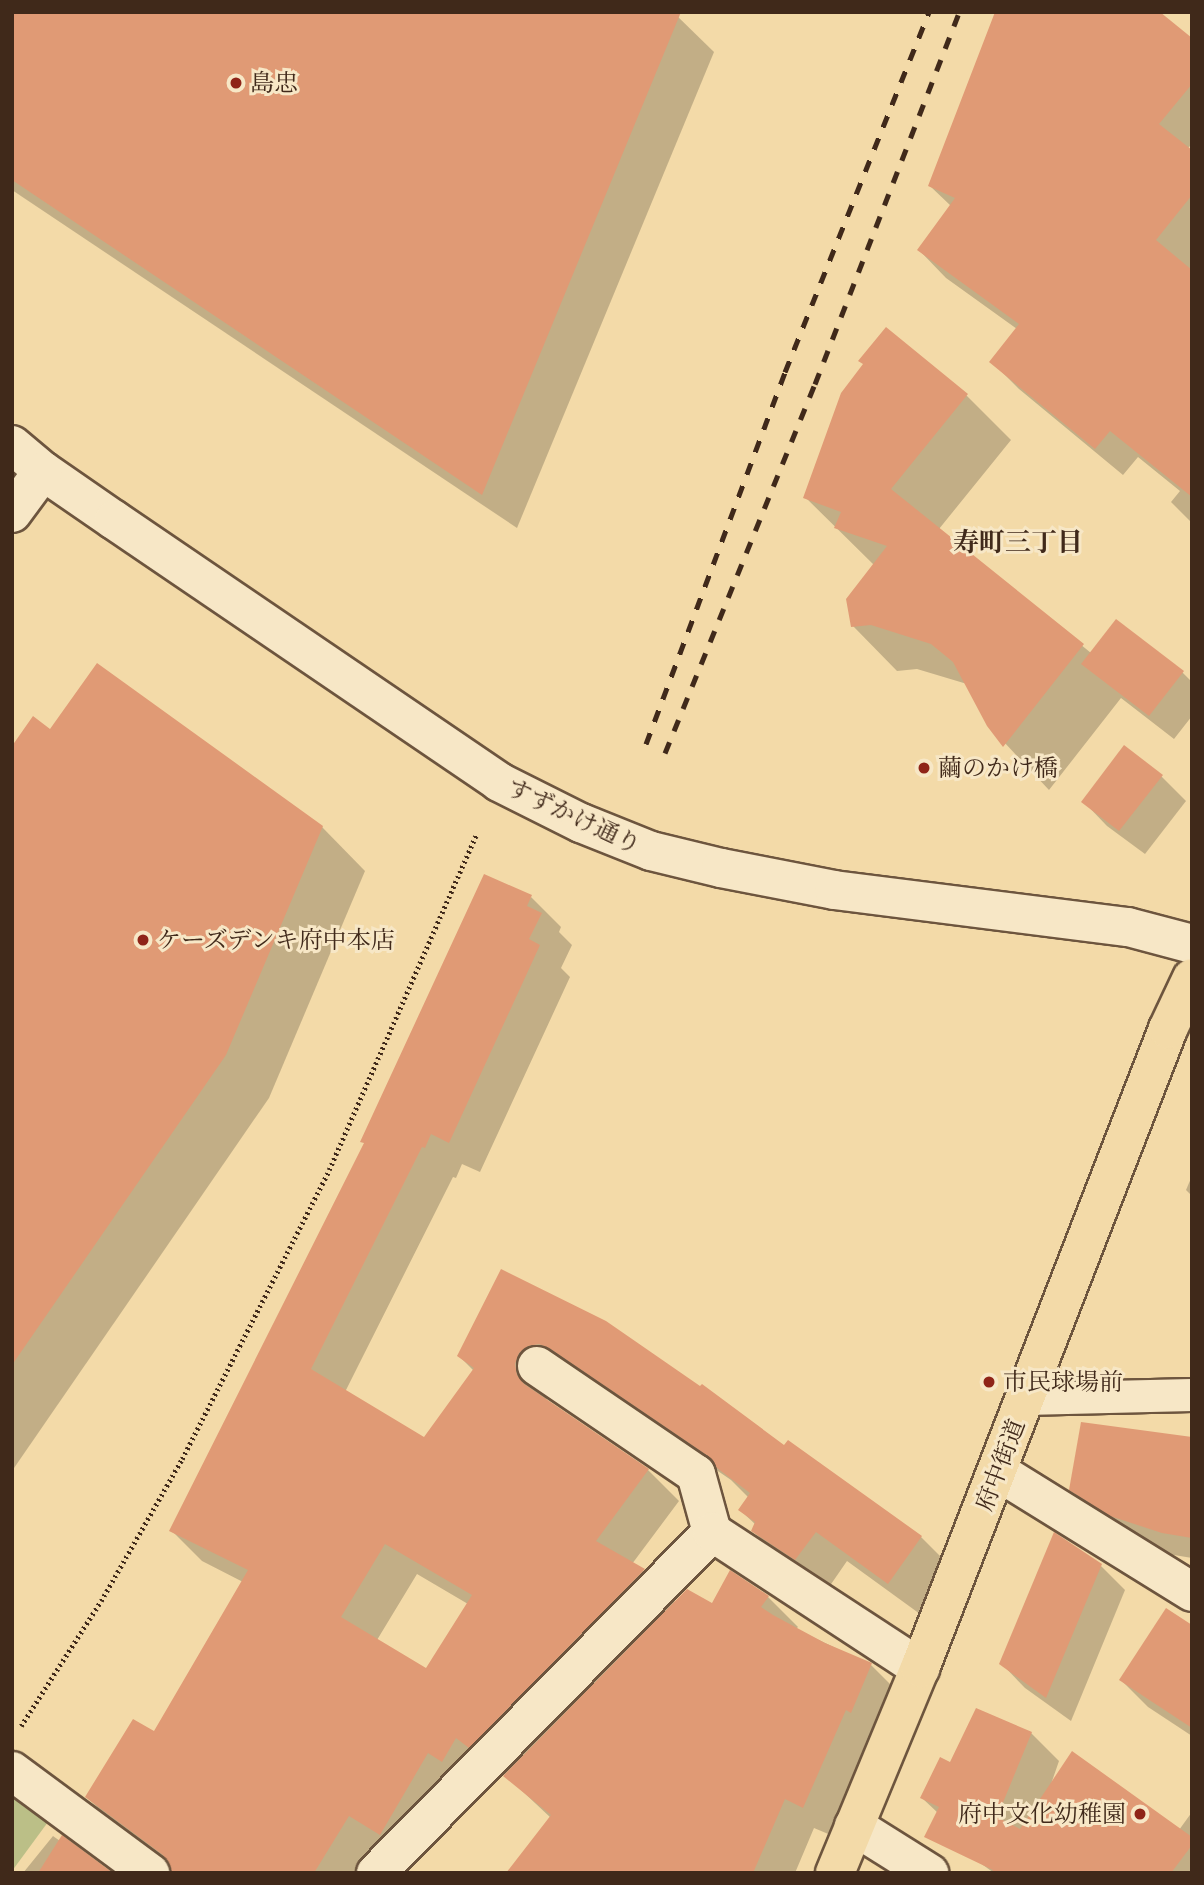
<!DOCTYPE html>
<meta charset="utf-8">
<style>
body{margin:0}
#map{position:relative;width:1204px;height:1885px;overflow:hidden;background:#f3daa8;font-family:"EB Garamond","Noto Serif JP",serif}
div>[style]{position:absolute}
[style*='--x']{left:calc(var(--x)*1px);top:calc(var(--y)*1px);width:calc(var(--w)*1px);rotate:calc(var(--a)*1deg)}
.green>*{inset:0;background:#bbbf87}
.shadow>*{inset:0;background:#0003}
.building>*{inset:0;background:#e09a75}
.path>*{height:4.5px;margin-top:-2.25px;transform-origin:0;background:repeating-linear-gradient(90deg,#40291a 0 2px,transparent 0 5.5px)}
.roads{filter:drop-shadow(2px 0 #6d553e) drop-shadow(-2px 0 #6d553e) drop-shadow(0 2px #6d553e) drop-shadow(0 -2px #6d553e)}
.lane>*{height:32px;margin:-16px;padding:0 16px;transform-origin:16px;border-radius:16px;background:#f7e7c6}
.street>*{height:38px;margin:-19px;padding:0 19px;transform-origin:19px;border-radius:19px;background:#f7e7c6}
.secondary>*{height:38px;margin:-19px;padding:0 19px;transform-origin:19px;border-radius:19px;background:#f7e7c6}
.primary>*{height:38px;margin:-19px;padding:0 19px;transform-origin:19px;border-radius:19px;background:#f3daa8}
.rail>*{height:5px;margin-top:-2.5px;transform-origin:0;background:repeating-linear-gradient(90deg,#40291a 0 12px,transparent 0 24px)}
.dots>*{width:19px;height:19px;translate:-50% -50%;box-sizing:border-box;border:4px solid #f7e7c6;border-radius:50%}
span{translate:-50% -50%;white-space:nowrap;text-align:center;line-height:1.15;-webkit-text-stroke:6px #f7e7c6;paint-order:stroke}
.poi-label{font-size:24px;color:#40291a}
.left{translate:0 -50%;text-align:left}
.right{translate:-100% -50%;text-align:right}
.street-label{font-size:24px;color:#40291a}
.neighbourhood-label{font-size:26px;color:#40291a;font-weight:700}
.frame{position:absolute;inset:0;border:14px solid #40291a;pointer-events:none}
</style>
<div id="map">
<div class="green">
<i style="clip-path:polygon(12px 1796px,48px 1822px,12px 1871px)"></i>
</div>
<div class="shadow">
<i style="clip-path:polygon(12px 12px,673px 12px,714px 52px,517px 528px,12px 190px)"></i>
<i style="clip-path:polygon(1192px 41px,1192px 144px,1187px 149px,1192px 153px,1192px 523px,1171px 502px,1180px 491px,1138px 457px,1123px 475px,1019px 389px,992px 362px,1017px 329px,946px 278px,919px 250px,951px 206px,930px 186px)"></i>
<i style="clip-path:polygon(886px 329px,967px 396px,1011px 440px,939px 529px,1091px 653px,1182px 672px,1192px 682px,1192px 716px,1174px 739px,1121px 698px,1049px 790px,988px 725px,967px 684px,917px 669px,897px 671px,853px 626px,874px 565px,805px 497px,865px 365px)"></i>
<i style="clip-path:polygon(50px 732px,322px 827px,365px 871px,269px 1098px,12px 1471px,12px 749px)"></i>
<i style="clip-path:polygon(1161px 776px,1186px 801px,1145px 854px,1107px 826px,1083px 801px)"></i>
<i style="clip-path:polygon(evenodd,531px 897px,561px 927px,559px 932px,572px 945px,561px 968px,570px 977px,480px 1172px,462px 1164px,456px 1178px,453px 1177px,345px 1392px,425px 1439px,474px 1371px,459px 1356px,502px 1271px,921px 1537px,952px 1568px,920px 1614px,847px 1561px,827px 1590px,784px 1562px,753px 1531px,756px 1525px,740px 1510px,749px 1498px,731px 1480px,582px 1378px,550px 1384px,546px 1401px,648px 1470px,679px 1501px,632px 1564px,643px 1571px,676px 1603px,713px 1606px,731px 1572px,768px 1597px,798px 1627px,796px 1629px,871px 1665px,900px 1694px,833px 1836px,814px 1828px,795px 1873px,508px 1873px,551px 1818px,504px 1774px,500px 1778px,488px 1767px,460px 1783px,412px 1865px,380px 1846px,364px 1873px,178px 1873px,118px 1828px,87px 1797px,154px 1734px,243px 1582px,202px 1561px,171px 1530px,365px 1144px,531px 897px,417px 1574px,468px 1604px,426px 1671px,377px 1640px,417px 1574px)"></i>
<i style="clip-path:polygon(1192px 1176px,1192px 1196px,1186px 1190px)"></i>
<i style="clip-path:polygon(1192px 1439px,1192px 1558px,1156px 1552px,1096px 1514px,1071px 1489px)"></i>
<i style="clip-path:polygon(1101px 1566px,1125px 1590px,1071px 1721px,1025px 1688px,1001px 1663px)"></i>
<i style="clip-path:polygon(1192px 1627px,1192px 1736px,1148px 1707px,1121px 1680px)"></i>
<i style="clip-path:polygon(1031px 1733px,1059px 1761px,1050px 1787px,1179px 1830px,1192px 1812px,1192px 1873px,994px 1873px,961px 1849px,938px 1813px,922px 1798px,951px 1764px)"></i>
<i style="clip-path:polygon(53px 1836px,60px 1841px,110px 1873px,23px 1873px)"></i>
</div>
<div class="building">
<i style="clip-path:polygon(12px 12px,681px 12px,482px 495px,12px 180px)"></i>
<i style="clip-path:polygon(995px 12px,1160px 12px,1192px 38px,1192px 84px,1159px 124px,1192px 150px,1192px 195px,1156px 240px,1192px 270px,1192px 497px,1110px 431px,1095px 449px,989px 362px,1019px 324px,917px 250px,955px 198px,928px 186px)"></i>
<i style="clip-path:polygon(886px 327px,968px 394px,891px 489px,1084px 644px,1003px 747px,987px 726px,953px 662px,931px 644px,871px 625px,851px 627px,846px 599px,887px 546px,834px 528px,841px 512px,803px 498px,841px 393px,863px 364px,858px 361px)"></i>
<i style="clip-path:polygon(1116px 619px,1184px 671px,1149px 716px,1081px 664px)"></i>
<i style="clip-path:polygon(97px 663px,323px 826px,226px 1055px,12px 1365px,12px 746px,33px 716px,50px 729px)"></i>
<i style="clip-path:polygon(1124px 745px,1163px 775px,1119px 831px,1081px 802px)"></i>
<i style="clip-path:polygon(evenodd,484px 874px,532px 895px,527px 906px,542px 913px,529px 939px,540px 945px,449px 1143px,431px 1134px,425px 1148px,422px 1147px,311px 1369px,424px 1437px,474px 1368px,457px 1356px,501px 1269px,606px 1321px,700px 1386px,702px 1384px,784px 1445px,788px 1440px,922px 1536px,888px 1584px,816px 1532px,795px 1560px,751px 1531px,755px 1522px,738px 1510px,750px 1493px,717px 1468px,708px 1456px,549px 1348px,539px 1344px,528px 1346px,519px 1353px,515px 1364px,517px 1375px,524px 1384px,649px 1469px,596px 1541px,645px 1569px,469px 1748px,456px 1738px,442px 1762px,428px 1753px,380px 1835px,349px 1816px,314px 1873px,171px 1873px,163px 1855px,85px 1797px,133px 1719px,154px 1731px,248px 1570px,169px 1531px,364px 1143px,360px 1142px,484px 874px,385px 1544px,472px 1595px,426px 1668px,341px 1617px,385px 1544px)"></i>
<i style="clip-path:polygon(1081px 1422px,1192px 1437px,1192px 1538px,1162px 1533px,1110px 1516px,1069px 1490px)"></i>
<i style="clip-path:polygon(1054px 1532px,1102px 1564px,1046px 1698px,999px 1664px)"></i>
<i style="clip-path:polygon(730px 1570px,769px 1596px,761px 1607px,773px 1615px,825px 1643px,872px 1663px,851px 1713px,846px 1710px,803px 1808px,785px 1799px,753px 1873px,506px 1873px,551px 1815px,503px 1776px,687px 1589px,712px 1603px)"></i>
<i style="clip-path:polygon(1166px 1608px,1192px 1625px,1192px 1728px,1119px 1680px)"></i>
<i style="clip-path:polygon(976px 1708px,1032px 1732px,997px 1817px,1020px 1829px,1072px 1751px,1192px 1837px,1192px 1845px,1171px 1873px,991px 1873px,993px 1870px,924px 1837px,939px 1807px,920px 1798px,940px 1757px,950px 1762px)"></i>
<i style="clip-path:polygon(62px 1835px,113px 1873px,38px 1873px)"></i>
</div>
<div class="path">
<i style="--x:21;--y:1726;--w:148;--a:-57.4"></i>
<i style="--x:101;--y:1601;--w:163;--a:-60.3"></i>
<i style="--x:182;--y:1459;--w:324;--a:-63"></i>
<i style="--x:329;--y:1170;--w:366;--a:-66.3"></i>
</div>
<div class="roads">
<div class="lane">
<i style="--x:1025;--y:1399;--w:167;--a:-1.4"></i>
</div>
<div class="street">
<i style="--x:537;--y:1366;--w:192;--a:34.2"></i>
<i style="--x:696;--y:1474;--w:60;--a:74.6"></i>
<i style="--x:997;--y:1471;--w:229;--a:31.8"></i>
<i style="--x:12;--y:1771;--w:172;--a:36.5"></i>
<i style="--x:854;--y:1826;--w:89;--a:32.1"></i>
<i style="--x:376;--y:1873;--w:479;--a:-45.4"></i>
<i style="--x:712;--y:1532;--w:249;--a:33.2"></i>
</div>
<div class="secondary">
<i style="--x:12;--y:445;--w:40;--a:40"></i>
<i style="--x:43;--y:471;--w:86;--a:34.6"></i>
<i style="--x:114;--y:520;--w:466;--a:34.2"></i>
<i style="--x:499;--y:782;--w:92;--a:26.6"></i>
<i style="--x:581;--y:823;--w:75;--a:21.8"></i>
<i style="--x:651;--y:851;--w:72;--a:13.7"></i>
<i style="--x:721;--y:868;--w:115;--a:11"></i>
<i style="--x:834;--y:890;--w:296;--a:7.2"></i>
<i style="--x:1128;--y:927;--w:66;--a:14.9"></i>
<i style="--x:12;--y:513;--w:52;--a:-53.6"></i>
</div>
<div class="primary">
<i style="--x:835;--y:1873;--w:222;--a:-67.5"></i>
<i style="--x:920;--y:1668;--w:685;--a:-68.79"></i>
<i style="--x:1168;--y:1029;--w:56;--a:-64.8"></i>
</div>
</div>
<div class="rail">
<i style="--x:646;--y:744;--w:397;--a:-69.5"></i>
<i style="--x:785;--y:372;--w:388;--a:-68.2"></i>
<i style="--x:665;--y:753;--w:398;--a:-67.9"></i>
<i style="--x:815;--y:384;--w:399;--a:-68.8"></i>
</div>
<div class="dots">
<i style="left:236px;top:83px;background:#8f2418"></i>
<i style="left:924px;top:768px;background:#8f2418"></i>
<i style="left:143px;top:940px;background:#8f2418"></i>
<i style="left:989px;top:1382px;background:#8f2418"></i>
<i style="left:1140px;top:1814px;background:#8f2418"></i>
</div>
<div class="poi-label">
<span class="left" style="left:250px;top:83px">島忠</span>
<span class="left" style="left:938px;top:768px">繭のかけ橋</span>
<span class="left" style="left:157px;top:940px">ケーズデンキ府中本店</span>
<span class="left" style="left:1003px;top:1382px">市民球場前</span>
<span class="right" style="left:1126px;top:1814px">府中文化幼稚園</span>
</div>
<div class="street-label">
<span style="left:574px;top:816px;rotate:25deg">すずかけ通り</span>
<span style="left:1000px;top:1465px;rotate:-69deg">府中街道</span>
</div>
<div class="neighbourhood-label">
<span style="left:1018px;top:543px">寿町三丁目</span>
</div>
<div class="frame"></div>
</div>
